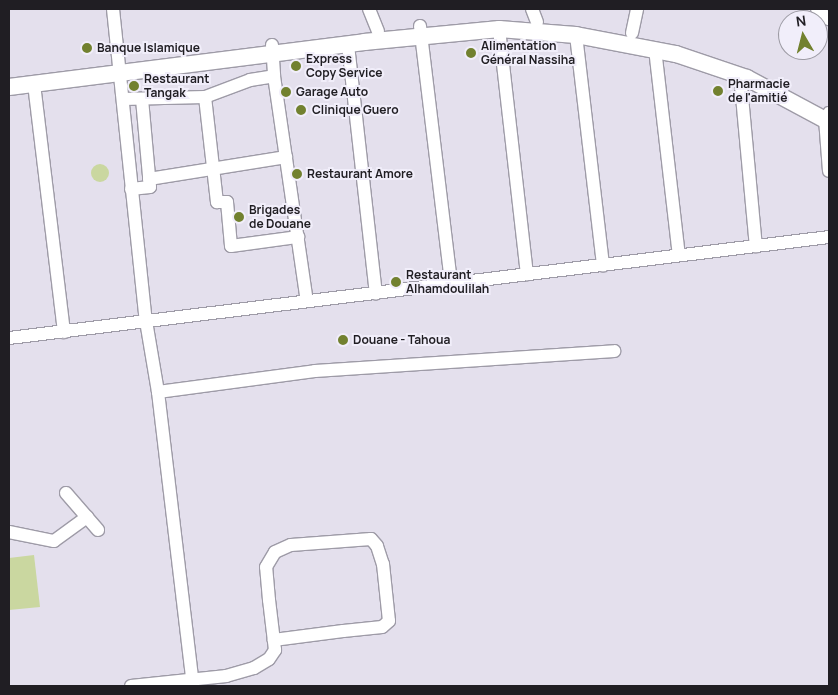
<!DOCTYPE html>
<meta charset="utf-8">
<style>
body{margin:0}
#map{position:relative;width:838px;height:695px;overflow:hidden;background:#e4e0ed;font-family:Manrope,sans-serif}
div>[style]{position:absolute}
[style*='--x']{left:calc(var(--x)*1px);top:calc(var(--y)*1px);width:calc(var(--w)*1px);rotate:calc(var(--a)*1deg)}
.green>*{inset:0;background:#cad7a0}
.round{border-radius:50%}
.roads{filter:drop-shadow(1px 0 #9e9ba7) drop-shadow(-1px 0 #9e9ba7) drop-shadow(0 1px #9e9ba7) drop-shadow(0 -1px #9e9ba7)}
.minor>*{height:12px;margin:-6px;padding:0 6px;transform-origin:6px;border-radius:6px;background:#fff}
.major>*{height:16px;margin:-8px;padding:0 8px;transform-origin:8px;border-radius:8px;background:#fff}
.dots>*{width:14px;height:14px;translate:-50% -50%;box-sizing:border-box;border:2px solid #f1eefa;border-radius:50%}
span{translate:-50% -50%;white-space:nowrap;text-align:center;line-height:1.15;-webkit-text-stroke:4px #f1eefa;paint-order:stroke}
.poi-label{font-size:12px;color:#201e23;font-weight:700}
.left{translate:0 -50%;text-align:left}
.frame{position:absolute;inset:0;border:10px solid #201e23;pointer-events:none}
.north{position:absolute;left:778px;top:10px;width:50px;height:50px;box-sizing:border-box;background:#f1eefa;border:1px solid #9d9ba4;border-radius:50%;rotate:352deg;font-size:14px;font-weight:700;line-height:20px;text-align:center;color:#201e23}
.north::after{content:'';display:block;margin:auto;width:18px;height:22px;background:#72812f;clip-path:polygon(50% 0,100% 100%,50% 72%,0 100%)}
</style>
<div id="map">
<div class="green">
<i class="round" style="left:91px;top:164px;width:18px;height:18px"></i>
<i style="clip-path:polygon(34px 555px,40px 607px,9px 610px,9px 558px)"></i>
</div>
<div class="roads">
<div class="minor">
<i style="--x:113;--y:9;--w:314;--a:84"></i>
<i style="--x:146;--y:321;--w:72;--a:80.4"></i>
<i style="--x:158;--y:392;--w:296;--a:83.2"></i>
<i style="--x:369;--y:9;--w:24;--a:68"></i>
<i style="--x:532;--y:9;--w:14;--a:69"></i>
<i style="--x:817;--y:9;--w:16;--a:40"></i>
<i style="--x:420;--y:26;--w:260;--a:83.1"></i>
<i style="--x:499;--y:29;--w:247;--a:83.5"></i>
<i style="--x:632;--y:33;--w:25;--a:-78"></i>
<i style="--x:576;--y:35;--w:232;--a:83.3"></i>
<i style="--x:272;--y:45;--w:31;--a:86"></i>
<i style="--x:274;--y:76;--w:227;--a:81.7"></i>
<i style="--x:348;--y:45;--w:250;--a:83.6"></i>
<i style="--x:655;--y:49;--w:207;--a:83.4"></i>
<i style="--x:740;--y:75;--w:172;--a:84.7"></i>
<i style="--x:34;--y:84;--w:250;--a:83.1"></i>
<i style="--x:205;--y:97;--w:106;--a:83.5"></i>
<i style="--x:217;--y:202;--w:10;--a:0"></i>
<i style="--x:227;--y:202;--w:44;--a:84.8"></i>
<i style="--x:231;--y:246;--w:68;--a:-7.7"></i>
<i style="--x:123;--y:99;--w:82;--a:-1.4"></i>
<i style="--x:205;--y:97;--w:48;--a:-20.7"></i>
<i style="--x:250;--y:80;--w:24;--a:-9"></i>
<i style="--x:829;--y:113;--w:7;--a:124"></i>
<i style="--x:825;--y:119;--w:52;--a:85.6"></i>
<i style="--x:149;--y:179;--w:139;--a:-9.1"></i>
<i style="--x:131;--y:189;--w:19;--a:-6"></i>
<i style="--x:150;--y:187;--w:88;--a:-95.2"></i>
<i style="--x:9;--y:338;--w:826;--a:-7.02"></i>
<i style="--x:158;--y:392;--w:158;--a:-7.6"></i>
<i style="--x:315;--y:371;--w:300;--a:-3.8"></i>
<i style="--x:66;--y:493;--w:49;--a:49.1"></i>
<i style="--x:9;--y:532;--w:46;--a:11.3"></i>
<i style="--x:54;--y:541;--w:41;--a:-36"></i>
<i style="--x:131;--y:686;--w:96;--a:-6"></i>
<i style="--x:226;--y:676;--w:29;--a:-16"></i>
<i style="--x:254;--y:668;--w:17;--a:-31"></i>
<i style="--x:269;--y:659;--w:11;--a:-56"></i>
<i style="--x:275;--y:650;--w:50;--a:-96.8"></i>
<i style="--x:269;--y:600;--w:33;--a:-95"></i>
<i style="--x:266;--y:567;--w:17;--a:-59"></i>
<i style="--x:275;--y:552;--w:17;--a:-24"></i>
<i style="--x:291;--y:545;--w:80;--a:-4.3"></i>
<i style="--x:371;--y:539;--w:9;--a:49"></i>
<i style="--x:377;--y:546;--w:19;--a:72"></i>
<i style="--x:383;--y:564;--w:57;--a:84"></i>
<i style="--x:389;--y:621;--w:9;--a:139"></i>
<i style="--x:382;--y:627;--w:39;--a:174"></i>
<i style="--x:343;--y:631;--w:70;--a:172.6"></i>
</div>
<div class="major">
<i style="--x:9;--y:87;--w:358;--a:-7.2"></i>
<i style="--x:364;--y:42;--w:136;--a:-5.5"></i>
<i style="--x:499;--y:29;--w:77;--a:4.5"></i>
<i style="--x:576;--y:35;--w:102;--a:10.8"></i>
<i style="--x:676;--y:54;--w:75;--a:18.7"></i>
<i style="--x:747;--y:78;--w:93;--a:28.2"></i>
</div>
</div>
<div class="dots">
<i style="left:87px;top:48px;background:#72812f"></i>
<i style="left:471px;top:53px;background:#72812f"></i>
<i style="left:296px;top:66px;background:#72812f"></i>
<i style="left:134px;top:86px;background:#72812f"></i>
<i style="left:718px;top:91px;background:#72812f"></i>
<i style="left:286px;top:92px;background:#72812f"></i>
<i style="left:301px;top:110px;background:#72812f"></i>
<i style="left:297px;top:174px;background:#72812f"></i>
<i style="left:239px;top:217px;background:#72812f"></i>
<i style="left:396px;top:282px;background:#72812f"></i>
<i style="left:343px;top:340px;background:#72812f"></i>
</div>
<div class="poi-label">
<span class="left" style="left:481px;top:53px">Alimentation<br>Général Nassiha</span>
<span class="left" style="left:97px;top:48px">Banque Islamique</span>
<span class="left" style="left:306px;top:66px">Express<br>Copy Service</span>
<span class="left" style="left:144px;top:86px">Restaurant<br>Tangak</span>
<span class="left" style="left:728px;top:91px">Pharmacie<br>de l'amitié</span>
<span class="left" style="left:296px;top:92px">Garage Auto</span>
<span class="left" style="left:312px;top:110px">Clinique Guero</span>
<span class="left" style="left:307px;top:174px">Restaurant Amore</span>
<span class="left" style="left:249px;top:217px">Brigades<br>de Douane</span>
<span class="left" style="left:406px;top:282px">Restaurant<br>Alhamdoulilah</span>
<span class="left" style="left:353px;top:340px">Douane - Tahoua</span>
</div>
<div class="frame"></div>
<div class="north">N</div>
</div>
